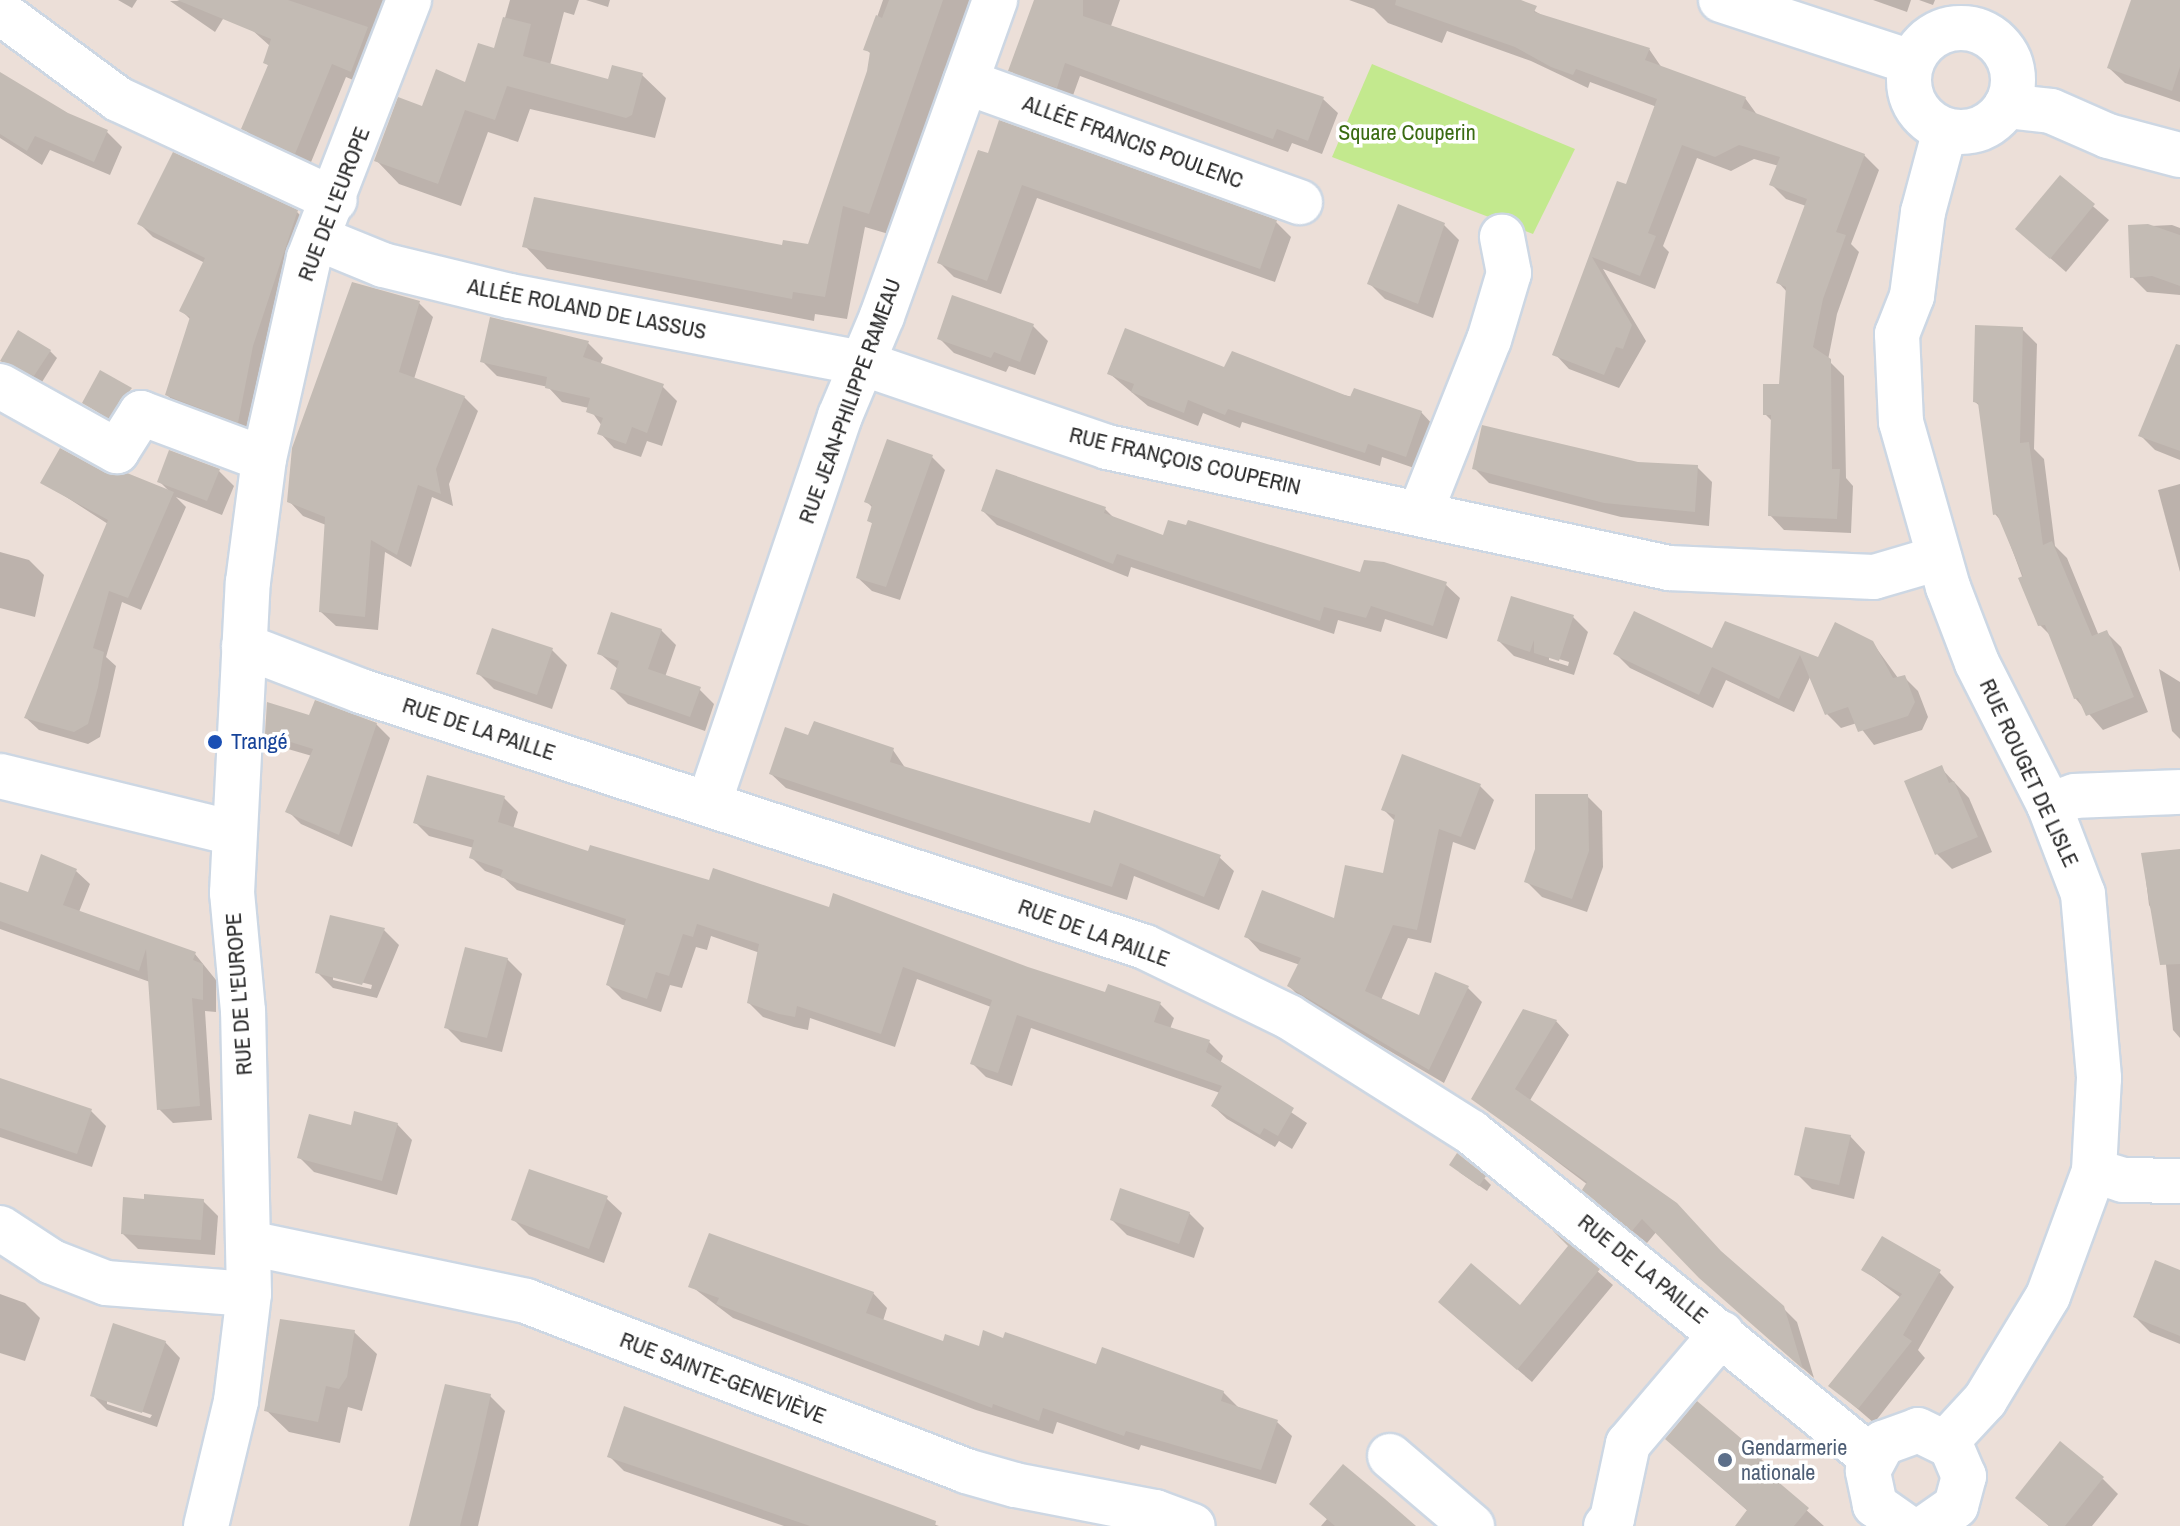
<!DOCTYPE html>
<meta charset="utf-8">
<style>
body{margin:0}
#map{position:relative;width:2180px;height:1526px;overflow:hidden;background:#ecdfd8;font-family:"Archivo Narrow",sans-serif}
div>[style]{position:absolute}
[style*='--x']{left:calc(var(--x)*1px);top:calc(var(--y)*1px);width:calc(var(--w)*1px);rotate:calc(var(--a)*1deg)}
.green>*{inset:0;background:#c3e98e}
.shadow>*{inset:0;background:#0003}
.building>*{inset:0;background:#c3bbb4}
.roads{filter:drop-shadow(2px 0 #cdd7e3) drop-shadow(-2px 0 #cdd7e3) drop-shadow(0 2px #cdd7e3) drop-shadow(0 -2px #cdd7e3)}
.minor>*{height:44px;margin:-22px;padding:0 22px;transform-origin:22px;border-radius:22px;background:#fff}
.minor>.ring{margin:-22px;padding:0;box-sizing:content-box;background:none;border:44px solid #fff;border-radius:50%}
.dots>*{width:22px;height:22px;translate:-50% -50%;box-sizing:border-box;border:4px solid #fff;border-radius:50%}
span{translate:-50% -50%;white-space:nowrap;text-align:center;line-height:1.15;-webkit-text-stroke:7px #fff;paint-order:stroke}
.park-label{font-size:22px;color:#3a6b12}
.street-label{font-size:22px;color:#282828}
.transit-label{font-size:22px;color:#164399}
.left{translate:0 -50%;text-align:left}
.service-label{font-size:22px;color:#4e5e75}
</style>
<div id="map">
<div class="green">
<i style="clip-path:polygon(1372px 64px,1575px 149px,1533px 234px,1332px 157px)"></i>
</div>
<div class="shadow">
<i style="clip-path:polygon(118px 0,137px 0,132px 8px)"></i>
<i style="clip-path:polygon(224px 0,231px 6px,215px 32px,170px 1px)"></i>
<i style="clip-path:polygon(263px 0,396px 0,365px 85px,346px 77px,309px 167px,258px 143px,244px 128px,270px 67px,265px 62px,270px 46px,252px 30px)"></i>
<i style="clip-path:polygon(510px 0,579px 0,574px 15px,564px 12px,550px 65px,610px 81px,642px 75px,666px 98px,655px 138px,530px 109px,518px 142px,488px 132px,461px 206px,399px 184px,376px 160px,424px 109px,467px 84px,496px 50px)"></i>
<i style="clip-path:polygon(586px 0,610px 0,608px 7px)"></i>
<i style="clip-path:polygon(883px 0,974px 0,892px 235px,865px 227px,847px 319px,815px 314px,814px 321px,547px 269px,525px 246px,809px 247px,869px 72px,872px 55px,866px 49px)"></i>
<i style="clip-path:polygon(1036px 0,1120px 0,1111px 26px,1323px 99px,1338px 113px,1322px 154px,1292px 143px,1288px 152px,1080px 76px,1071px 101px,1025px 85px,1011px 70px)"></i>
<i style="clip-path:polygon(1349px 0,1515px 0,1547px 18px,1649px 49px,1662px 68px,1745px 98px,1758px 116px,1864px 155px,1879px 170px,1851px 244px,1859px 252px,1837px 314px,1828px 360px,1844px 376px,1846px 478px,1853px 486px,1851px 533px,1784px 530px,1770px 515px,1773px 422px,1765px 414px,1781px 386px,1787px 292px,1778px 282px,1806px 206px,1786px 199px,1772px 185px,1779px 166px,1754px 159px,1731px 171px,1697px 158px,1663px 246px,1669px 252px,1655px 289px,1603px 269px,1646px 341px,1619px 388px,1569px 369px,1555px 354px,1618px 183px,1627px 186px,1657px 107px,1590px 82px,1588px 88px,1531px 61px,1447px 31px,1442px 43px,1388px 23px,1374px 9px)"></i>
<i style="clip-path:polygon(1873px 0,1911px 0,1907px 12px)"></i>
<i style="clip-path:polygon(1919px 0,1935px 0,1933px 5px)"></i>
<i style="clip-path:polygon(2133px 0,2180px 0,2180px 102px,2125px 83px,2109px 68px)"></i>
<i style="clip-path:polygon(0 74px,67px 115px,107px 132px,122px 147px,110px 175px,50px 150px,42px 165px,0 138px)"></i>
<i style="clip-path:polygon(979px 152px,1276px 222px,1291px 237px,1275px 282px,1037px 198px,1001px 294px,954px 277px,939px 262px)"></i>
<i style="clip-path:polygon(2060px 178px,2109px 220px,2066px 272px,2017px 229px)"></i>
<i style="clip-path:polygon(297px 212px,311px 226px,253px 434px,181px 408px,167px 395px,191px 320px,182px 311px,205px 263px,153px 237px,139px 223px)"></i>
<i style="clip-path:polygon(1444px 225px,1459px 240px,1433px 318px,1385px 299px,1370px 284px)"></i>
<i style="clip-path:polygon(2172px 225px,2180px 228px,2180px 295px,2147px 292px,2132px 277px,2130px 227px)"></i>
<i style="clip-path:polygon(419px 303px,433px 317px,414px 379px,464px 397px,478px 411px,449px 484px,453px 506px,432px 497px,411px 567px,385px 552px,378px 630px,336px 626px,321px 612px,326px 525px,303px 516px,289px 501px)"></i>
<i style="clip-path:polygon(491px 320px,588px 343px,603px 358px,600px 365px,662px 386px,677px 401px,662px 446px,647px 441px,641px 457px,614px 448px,600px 433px,602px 426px,589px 408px,562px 402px,548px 387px,497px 376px,482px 361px)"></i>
<i style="clip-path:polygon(1033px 326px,1048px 341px,1035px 375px,1009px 366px,1006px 372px,954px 353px,939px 338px)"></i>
<i style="clip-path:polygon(2022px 329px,2037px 344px,2034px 449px,2044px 459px,2055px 546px,2067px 558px,2099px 636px,2106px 632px,2121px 647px,2148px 712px,2103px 730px,2075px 698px,2051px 636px,2040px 625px,2002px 522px,1995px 514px,1981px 407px,1975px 402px)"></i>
<i style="clip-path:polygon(50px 351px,57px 358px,42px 382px,2px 361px)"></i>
<i style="clip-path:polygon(1225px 369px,1421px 412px,1435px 427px,1420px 470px,1382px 457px,1380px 466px,1242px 422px,1240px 428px,1203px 413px,1198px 426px,1148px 406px,1110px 374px)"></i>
<i style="clip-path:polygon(2180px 372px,2180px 460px,2155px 450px,2140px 435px)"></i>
<i style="clip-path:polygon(101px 373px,146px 404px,124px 431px,85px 403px)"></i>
<i style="clip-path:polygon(932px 457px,945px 470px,900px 600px,872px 591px,858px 578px,874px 525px,869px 520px,873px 508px,866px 501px)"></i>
<i style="clip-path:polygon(1638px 464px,1697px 467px,1712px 482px,1709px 526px,1621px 517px,1489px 483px,1474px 468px)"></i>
<i style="clip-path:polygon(219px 471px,234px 486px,222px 515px,176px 497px,186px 507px,141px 610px,122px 602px,106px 657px,116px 666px,100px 737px,88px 744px,39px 730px,26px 718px,108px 524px,43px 482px,105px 475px,171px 493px,159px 481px)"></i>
<i style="clip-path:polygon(2180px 484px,2180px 572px,2158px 490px)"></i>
<i style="clip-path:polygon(1105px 509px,1116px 520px,1164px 537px,1361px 574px,1445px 584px,1460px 598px,1447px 639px,1385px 619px,1381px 632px,1338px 620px,1334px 634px,1131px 567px,1128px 577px,997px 525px,983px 511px)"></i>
<i style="clip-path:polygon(0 552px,29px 560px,44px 575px,35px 617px,0 608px)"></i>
<i style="clip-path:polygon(evenodd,1573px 617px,1588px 632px,1574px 675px,1514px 656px,1499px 641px,1573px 617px,1549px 656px,1569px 662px,1568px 666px,1549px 660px,1549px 656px)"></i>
<i style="clip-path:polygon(1726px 623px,1819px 660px,1872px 642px,1898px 678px,1904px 677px,1918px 691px,1928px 717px,1922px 730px,1874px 745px,1857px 723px,1841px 728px,1827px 714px,1811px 675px,1794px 712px,1726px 680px,1713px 708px,1630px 668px,1616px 654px,1713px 651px)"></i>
<i style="clip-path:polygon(661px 630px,676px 645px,665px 677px,699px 689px,714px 704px,705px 731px,628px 704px,613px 689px,619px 670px,599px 653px)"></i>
<i style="clip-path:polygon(552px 650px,567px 665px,552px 709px,494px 689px,479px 674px)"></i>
<i style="clip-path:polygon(2159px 669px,2180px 682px,2180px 739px,2172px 731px)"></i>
<i style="clip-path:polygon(310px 718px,376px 724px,390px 738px,352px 847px,301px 824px,288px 811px,312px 756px,281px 747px,267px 733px)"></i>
<i style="clip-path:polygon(810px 738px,893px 750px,906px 769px,1091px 826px,1219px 857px,1234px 871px,1219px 910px,1134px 876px,1127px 900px,786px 788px,771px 774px)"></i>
<i style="clip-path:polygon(1941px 768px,1969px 798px,1992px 852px,1952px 869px,1937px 854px)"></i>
<i style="clip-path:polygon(1480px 786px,1494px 800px,1475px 850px,1453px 842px,1431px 943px,1408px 938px,1381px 1000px,1420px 1018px,1468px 988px,1482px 1002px,1444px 1083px,1303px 1000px,1289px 986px,1300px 965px,1260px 951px,1246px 936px,1335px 920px,1384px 876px,1396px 822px,1383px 809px)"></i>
<i style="clip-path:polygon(1587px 796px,1602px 811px,1603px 867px,1587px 912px,1542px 897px,1527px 882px,1537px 850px)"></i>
<i style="clip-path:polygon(504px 798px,518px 812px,513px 829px,590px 853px,830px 909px,1106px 995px,1160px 1004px,1174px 1018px,1170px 1029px,1209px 1042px,1223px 1056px,1220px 1064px,1307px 1123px,1292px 1149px,1279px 1141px,1275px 1147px,1227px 1119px,1213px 1106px,1220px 1093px,1031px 1028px,1012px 1086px,986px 1077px,972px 1063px,991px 1007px,917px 979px,895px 1047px,810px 1018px,808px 1030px,794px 1027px,763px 1017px,749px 1003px,760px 953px,711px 936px,707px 950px,696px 947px,682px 988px,670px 985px,661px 1012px,622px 999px,608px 985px,626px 926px,517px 890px,504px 878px,485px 871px,471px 857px,474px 848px,429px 836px,415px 822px)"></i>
<i style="clip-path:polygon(2180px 850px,2180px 1038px,2173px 1030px,2162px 928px,2149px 905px,2143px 855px)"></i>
<i style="clip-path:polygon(76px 871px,90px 884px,79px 912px,195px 954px,216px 980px,216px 1012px,205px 1011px,212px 1120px,173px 1123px,159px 1109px,150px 982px,0 929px,0 884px,29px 895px)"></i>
<i style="clip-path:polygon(evenodd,384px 930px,399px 945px,377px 998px,333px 988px,318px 973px,384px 930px,333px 975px,372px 985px,371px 989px,333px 980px,333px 975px)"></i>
<i style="clip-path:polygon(507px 959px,522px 974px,502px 1052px,461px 1042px,446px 1027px)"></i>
<i style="clip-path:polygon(1556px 1021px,1569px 1035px,1529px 1102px,1783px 1308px,1797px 1322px,1814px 1378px,1715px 1291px,1657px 1231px,1647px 1243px,1598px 1203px,1584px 1189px,1588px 1185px,1473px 1098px)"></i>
<i style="clip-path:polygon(0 1080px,91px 1111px,106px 1126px,92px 1167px,0 1137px)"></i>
<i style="clip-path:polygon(397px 1124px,412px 1140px,397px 1195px,314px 1172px,299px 1157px,352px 1128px)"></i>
<i style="clip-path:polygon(1850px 1136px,1865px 1152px,1854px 1199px,1812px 1189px,1797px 1174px)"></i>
<i style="clip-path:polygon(1459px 1172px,1484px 1178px,1491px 1185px,1487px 1191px)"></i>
<i style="clip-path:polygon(606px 1198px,622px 1213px,604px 1263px,529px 1235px,514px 1220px)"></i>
<i style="clip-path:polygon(203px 1201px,218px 1216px,215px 1255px,138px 1249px,123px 1234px)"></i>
<i style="clip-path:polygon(1189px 1213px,1204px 1228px,1194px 1258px,1127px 1235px,1112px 1220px)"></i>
<i style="clip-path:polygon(1570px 1247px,1613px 1285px,1532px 1382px,1455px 1316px,1521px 1308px)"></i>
<i style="clip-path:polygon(1864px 1270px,1939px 1272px,1954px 1287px,1918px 1350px,1925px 1358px,1874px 1423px,1831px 1386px,1901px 1298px)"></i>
<i style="clip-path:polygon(2180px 1283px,2180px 1344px,2150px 1332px,2135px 1317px)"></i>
<i style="clip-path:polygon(691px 1286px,873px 1293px,887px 1308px,883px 1321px,944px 1343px,1223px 1392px,1238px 1407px,1277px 1422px,1292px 1436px,1276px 1484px,1141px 1445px,1139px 1450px,1057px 1422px,1053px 1434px,976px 1410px,733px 1318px)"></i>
<i style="clip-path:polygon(0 1294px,25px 1303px,40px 1318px,25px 1361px,0 1353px)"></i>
<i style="clip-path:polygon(354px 1332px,377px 1354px,362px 1411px,348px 1407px,340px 1443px,289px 1432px,266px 1410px)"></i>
<i style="clip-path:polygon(evenodd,165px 1342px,180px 1358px,157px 1427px,107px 1410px,92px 1395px,165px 1342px,107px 1400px,152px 1415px,150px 1418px,107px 1404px,107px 1400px)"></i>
<i style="clip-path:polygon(490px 1396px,505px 1411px,478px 1526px,412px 1526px)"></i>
<i style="clip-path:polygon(609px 1456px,896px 1512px,939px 1526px,784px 1526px,624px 1471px)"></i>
<i style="clip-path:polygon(1686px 1456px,1761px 1459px,1779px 1476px,1774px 1481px,1824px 1526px,1737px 1526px,1749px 1512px)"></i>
<i style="clip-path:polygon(2103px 1479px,2118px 1494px,2092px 1526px,2049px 1526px,2017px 1498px)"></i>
<i style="clip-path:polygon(1312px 1504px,1414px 1526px,1321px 1526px,1327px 1519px)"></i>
</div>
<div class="building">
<i style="clip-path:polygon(177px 0,288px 0,368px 27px,351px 72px,332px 64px,295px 154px,241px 129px,268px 65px,263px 63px,271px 39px)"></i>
<i style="clip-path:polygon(889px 0,943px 0,869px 214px,843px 206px,825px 297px,793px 292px,792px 299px,522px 247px,534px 197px,782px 245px,783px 240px,808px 244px,867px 71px,870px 52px,863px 50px,876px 15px,882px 18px)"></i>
<i style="clip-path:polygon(1034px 0,1083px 0,1083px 16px,1324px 97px,1308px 141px,1277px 129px,1273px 139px,1065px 63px,1057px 88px,1008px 71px)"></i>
<i style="clip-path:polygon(1396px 0,1521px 0,1537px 6px,1534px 12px,1650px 48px,1645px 60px,1746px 97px,1742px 108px,1865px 154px,1836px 232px,1846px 235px,1823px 299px,1813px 347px,1831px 359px,1832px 469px,1840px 469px,1837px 519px,1768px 516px,1771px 415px,1763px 415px,1763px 384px,1779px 384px,1786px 287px,1776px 283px,1807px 199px,1769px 185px,1780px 157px,1739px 145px,1715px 157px,1682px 145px,1648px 233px,1656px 236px,1640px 276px,1592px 257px,1632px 325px,1623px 349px,1616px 347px,1604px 375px,1552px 355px,1617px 181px,1626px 184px,1657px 99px,1576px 69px,1573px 75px,1551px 67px,1515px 47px,1395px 5px)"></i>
<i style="clip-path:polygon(2131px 0,2180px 0,2180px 67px,2172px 91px,2107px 68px)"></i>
<i style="clip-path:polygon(503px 17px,531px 24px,523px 56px,608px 79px,612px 65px,643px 73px,632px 115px,626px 118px,507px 86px,495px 120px,465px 110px,438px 184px,374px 161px,398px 97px,422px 106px,436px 69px,465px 82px,478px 43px,494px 48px)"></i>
<i style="clip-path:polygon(0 72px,68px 113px,108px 130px,94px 162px,35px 136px,27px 151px,0 134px)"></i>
<i style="clip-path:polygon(999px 120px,1277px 220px,1260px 269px,1022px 185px,987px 281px,937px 263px,978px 150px,988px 153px)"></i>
<i style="clip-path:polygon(173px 152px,298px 210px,253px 346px,238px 423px,165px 395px,190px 317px,179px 311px,205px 258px,137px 224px)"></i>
<i style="clip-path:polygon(2060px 175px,2095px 204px,2050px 259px,2015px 229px)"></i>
<i style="clip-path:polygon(1398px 204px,1445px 223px,1418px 304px,1367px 284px)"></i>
<i style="clip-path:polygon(2148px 224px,2180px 235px,2180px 286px,2152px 276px,2130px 278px,2128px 225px)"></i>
<i style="clip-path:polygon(352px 282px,420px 301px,399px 372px,465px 396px,436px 469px,441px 494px,418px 485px,397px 555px,371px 540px,365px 617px,319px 612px,325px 517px,287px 502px,292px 448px)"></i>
<i style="clip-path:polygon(952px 295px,1034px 324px,1020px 362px,994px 352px,991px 358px,937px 339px)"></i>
<i style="clip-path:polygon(490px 317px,589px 341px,583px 357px,664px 384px,647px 433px,632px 427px,626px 444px,597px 434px,603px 418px,586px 412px,590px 398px,545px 388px,547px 377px,480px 362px)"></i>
<i style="clip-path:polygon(1975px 325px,2023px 327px,2020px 443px,2029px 442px,2043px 545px,2052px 541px,2092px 636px,2107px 630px,2134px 697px,2086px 716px,2078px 698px,2074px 699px,2045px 625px,2038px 626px,2018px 578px,2023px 576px,1997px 514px,1993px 515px,1978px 403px,1973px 402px)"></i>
<i style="clip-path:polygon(1125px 328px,1224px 367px,1232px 351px,1350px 397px,1354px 388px,1422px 411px,1406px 457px,1368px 444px,1365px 453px,1228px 409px,1225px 415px,1188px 400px,1184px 413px,1131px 392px,1134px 384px,1107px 374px)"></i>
<i style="clip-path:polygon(18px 330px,51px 350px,34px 376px,0 361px)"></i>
<i style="clip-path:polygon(2176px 344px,2180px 345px,2180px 451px,2138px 436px)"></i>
<i style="clip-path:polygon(100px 370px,132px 388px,108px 418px,82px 403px)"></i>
<i style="clip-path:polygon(1482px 425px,1638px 462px,1698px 465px,1695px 512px,1604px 503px,1472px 469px)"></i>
<i style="clip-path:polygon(887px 439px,933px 455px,886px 587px,856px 578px,872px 523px,867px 521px,872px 505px,864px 502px)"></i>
<i style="clip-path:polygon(60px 448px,106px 473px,127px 473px,174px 492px,128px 598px,109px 591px,93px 648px,104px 652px,98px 687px,88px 724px,74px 732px,24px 718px,108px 520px,40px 483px)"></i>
<i style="clip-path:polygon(169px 450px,220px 469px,207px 501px,157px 482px)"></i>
<i style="clip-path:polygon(996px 469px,1106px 507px,1104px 513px,1163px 535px,1168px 520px,1186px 525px,1188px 520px,1360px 572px,1364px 560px,1384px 562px,1447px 582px,1433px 626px,1371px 606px,1366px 618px,1324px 607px,1320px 621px,1117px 554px,1113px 564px,981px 511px)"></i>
<i style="clip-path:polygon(1511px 596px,1574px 615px,1559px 661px,1534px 653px,1534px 640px,1530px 652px,1497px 641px)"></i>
<i style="clip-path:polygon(1634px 611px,1712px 648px,1725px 621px,1818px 657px,1835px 622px,1873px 641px,1893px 678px,1905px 675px,1915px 702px,1908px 716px,1858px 732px,1848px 707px,1825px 715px,1800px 655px,1779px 699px,1712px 667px,1699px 695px,1613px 654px)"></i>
<i style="clip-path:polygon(611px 612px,662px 629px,648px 669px,701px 687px,690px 717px,610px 689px,619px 661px,597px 654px)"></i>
<i style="clip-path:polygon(492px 628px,553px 648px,537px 695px,476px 674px)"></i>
<i style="clip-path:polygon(315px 700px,377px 723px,339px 835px,285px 812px,313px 749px,265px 734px,267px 702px,309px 715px)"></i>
<i style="clip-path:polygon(814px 721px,894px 748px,890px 762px,1090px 823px,1094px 810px,1221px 855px,1204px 897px,1120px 863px,1112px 887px,769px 774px,785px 727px,808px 735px)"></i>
<i style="clip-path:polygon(1402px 754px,1481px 784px,1461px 837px,1439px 829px,1417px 930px,1393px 925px,1365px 991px,1419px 1015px,1435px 972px,1469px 986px,1429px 1070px,1287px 986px,1301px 958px,1244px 937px,1262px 890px,1334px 918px,1345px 865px,1383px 873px,1395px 815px,1381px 810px)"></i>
<i style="clip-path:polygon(1942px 765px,1949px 783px,1954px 781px,1978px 837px,1935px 855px,1904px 781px)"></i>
<i style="clip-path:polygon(427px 775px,505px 796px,498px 822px,588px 851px,590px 845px,709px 880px,713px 868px,829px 907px,833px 893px,1028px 967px,1105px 992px,1108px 984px,1161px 1002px,1154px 1022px,1210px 1040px,1206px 1052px,1294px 1108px,1278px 1136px,1264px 1128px,1260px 1135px,1211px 1106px,1222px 1086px,1017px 1015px,998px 1073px,970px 1064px,992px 1000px,903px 967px,881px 1034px,797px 1006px,795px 1017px,779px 1014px,747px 1003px,759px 944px,697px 924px,693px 937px,683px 934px,669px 976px,656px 972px,647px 999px,606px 985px,626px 919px,500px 877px,503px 870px,469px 858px,474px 840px,413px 823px)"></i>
<i style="clip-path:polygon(1535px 794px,1588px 794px,1589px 851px,1572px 899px,1524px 882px,1535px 849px)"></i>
<i style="clip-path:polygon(2180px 849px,2180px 964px,2160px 965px,2141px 853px)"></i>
<i style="clip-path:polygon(41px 854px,77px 869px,63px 905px,196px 952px,193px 960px,203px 964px,203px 1000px,192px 998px,200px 1106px,157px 1110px,146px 949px,139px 971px,0 921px,0 882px,28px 892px)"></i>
<i style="clip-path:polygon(330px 915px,385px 928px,362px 985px,315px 973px)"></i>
<i style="clip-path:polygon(465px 947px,508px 958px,487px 1038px,444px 1028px)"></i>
<i style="clip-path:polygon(1523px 1009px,1557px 1020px,1515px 1089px,1677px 1203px,1721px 1251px,1784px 1306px,1803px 1369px,1699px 1278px,1642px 1219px,1632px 1231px,1582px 1190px,1587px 1182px,1471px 1099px)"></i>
<i style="clip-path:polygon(0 1078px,92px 1109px,77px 1154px,0 1128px)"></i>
<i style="clip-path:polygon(354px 1111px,398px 1123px,382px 1181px,297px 1158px,309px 1114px,351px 1125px)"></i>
<i style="clip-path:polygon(1805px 1127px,1851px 1135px,1839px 1185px,1794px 1175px)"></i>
<i style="clip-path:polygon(1457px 1153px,1486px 1176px,1479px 1186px,1449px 1165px)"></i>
<i style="clip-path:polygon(529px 1169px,608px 1196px,589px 1249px,511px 1220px)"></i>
<i style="clip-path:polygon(1120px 1188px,1190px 1212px,1179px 1244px,1110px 1220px)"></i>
<i style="clip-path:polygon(144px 1194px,204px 1199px,201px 1240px,121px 1234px,123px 1197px,144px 1199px)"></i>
<i style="clip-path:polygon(1552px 1230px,1600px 1269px,1517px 1370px,1438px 1302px,1471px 1263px,1520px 1305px,1568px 1246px)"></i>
<i style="clip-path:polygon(709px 1233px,874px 1292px,866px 1313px,943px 1341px,945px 1334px,979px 1346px,983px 1330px,1003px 1338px,1005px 1332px,1096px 1364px,1102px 1347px,1224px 1391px,1221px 1401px,1278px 1420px,1261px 1470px,1126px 1431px,1124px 1436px,1043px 1408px,1039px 1421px,993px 1404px,992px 1408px,716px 1304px,719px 1298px,688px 1287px)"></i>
<i style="clip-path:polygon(1882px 1236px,1941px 1270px,1903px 1335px,1912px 1341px,1858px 1409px,1828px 1386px,1902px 1294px,1861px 1270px)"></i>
<i style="clip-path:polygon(2155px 1260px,2180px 1270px,2180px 1336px,2133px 1317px)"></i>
<i style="clip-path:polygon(280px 1319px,355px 1330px,347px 1377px,339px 1389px,326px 1386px,318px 1422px,264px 1411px)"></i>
<i style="clip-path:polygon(113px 1323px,166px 1341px,142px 1413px,90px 1396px)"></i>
<i style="clip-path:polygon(445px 1384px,491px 1394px,477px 1458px,460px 1526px,409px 1526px)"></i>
<i style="clip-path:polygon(1697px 1401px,1763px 1457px,1757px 1464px,1809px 1508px,1794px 1526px,1735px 1526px,1747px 1510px,1665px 1439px)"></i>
<i style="clip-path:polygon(624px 1406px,936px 1521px,935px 1526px,810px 1526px,607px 1457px)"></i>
<i style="clip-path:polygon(2060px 1441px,2104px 1477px,2065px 1526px,2049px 1526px,2015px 1498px)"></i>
<i style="clip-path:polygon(1343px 1464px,1385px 1499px,1416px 1526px,1335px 1526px,1309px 1504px)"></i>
</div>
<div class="roads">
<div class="minor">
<i style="--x:1721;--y:0;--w:200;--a:18.1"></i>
<i style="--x:0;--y:12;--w:147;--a:36.4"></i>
<i style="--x:118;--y:99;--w:239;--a:25"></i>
<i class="ring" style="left:1909px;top:28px;width:60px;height:60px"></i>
<i style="--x:966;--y:82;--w:355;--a:19.8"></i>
<i style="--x:2006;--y:106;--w:45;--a:6.3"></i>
<i style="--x:2051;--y:111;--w:62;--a:23.7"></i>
<i style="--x:2108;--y:136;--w:74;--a:14.8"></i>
<i style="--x:1945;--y:130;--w:85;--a:105"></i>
<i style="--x:1923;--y:212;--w:85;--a:97.5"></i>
<i style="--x:1912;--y:296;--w:41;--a:111.5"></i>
<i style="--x:1897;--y:334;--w:88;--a:87.4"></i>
<i style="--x:1901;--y:422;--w:172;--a:74.1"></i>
<i style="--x:1948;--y:587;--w:81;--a:69.1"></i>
<i style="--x:1977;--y:663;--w:159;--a:63.1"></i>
<i style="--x:2049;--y:805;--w:95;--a:69.1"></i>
<i style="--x:2083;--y:894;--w:185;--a:85"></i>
<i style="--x:2099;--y:1078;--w:93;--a:93.1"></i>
<i style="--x:2094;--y:1171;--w:133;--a:110.2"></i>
<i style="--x:2048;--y:1296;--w:122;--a:121.2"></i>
<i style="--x:1985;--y:1400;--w:56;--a:132.8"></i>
<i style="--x:317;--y:238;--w:71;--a:22.2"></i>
<i style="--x:383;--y:265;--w:131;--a:13.7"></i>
<i style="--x:510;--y:296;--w:358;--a:10.8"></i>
<i style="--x:862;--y:363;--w:259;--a:18.9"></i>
<i style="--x:1107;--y:447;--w:575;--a:12.15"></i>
<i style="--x:1669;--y:568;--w:205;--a:2.5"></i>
<i style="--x:1874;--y:577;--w:68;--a:-16.3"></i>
<i style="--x:0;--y:386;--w:134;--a:29.1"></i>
<i style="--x:117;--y:451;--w:45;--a:-57.7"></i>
<i style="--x:141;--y:413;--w:131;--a:20.5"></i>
<i style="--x:1420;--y:513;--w:186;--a:-68.3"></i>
<i style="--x:1489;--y:340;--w:70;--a:-73.4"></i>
<i style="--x:1509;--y:273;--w:37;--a:-101"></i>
<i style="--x:244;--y:646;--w:125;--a:21"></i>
<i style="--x:361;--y:691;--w:825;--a:18.08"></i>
<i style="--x:1145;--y:947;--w:160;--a:25.9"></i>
<i style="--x:1289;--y:1017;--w:215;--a:32.3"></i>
<i style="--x:1471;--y:1132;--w:517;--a:39.11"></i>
<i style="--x:0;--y:776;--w:240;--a:13.7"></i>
<i style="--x:709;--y:803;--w:409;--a:-71.3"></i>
<i style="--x:840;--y:416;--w:108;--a:-67.2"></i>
<i style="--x:882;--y:316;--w:336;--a:-70.3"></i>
<i style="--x:2049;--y:805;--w:28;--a:-19"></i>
<i style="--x:2075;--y:796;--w:105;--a:-2.2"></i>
<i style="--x:2094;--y:1171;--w:30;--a:17"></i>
<i style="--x:2123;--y:1180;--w:57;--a:1"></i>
<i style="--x:0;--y:1228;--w:62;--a:33.2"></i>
<i style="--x:52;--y:1262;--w:58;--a:21.3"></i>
<i style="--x:106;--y:1283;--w:143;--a:4.4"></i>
<i style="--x:249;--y:1243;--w:283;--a:11.8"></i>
<i style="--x:526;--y:1301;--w:472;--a:21.1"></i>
<i style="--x:966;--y:1471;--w:51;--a:15.9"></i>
<i style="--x:1015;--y:1485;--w:143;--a:10.9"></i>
<i style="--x:1155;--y:1512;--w:40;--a:20.2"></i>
<i style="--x:1390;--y:1456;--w:108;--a:40.5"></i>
<i style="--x:206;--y:1526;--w:129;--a:-76.5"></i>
<i style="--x:236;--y:1401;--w:108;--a:-83.1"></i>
<i style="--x:249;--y:1294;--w:283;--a:-91.2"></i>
<i style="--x:243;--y:1011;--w:119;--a:-95.3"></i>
<i style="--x:232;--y:893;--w:311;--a:-87.1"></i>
<i style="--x:248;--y:582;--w:124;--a:-82.6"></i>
<i style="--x:264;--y:459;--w:206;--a:-77.4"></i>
<i style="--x:309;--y:258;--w:277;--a:-68.8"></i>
<i style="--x:1606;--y:1526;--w:9;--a:-49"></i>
<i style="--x:1612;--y:1519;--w:77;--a:-78"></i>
<i style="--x:1628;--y:1444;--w:145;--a:-49.7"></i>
<i style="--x:1905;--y:1526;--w:37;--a:-145"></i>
<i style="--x:1875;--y:1505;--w:35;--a:-102"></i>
<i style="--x:1868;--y:1471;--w:32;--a:-62"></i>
<i style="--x:1883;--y:1443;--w:37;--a:-20"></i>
<i style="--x:1918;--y:1430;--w:37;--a:26"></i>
<i style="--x:1951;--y:1446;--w:33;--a:67"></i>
<i style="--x:1964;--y:1476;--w:31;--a:105"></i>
<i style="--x:1956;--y:1506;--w:35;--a:145"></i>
</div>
</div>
<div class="dots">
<i style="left:215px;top:742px;background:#1a4fb4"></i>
<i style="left:1725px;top:1460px;background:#5c6f8a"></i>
</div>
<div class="park-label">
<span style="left:1407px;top:133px">Square Couperin</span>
</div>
<div class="street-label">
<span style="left:1133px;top:142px;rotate:20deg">ALLÉE FRANCIS POULENC</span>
<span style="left:334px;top:204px;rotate:-69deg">RUE DE L'EUROPE</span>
<span style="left:587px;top:309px;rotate:11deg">ALLÉE ROLAND DE LASSUS</span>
<span style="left:850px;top:401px;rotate:-70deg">RUE JEAN-PHILIPPE RAMEAU</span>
<span style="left:1185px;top:461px;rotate:13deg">RUE FRANÇOIS COUPERIN</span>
<span style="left:479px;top:729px;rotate:18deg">RUE DE LA PAILLE</span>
<span style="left:2029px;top:773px;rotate:65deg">RUE ROUGET DE LISLE</span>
<span style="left:1094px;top:933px;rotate:20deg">RUE DE LA PAILLE</span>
<span style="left:239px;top:994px;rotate:-94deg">RUE DE L'EUROPE</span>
<span style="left:1643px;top:1269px;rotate:39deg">RUE DE LA PAILLE</span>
<span style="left:723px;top:1378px;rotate:21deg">RUE SAINTE-GENEVIÈVE</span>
</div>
<div class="transit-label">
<span class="left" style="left:231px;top:742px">Trangé</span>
</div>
<div class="service-label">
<span class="left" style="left:1741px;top:1460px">Gendarmerie<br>nationale</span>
</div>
</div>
